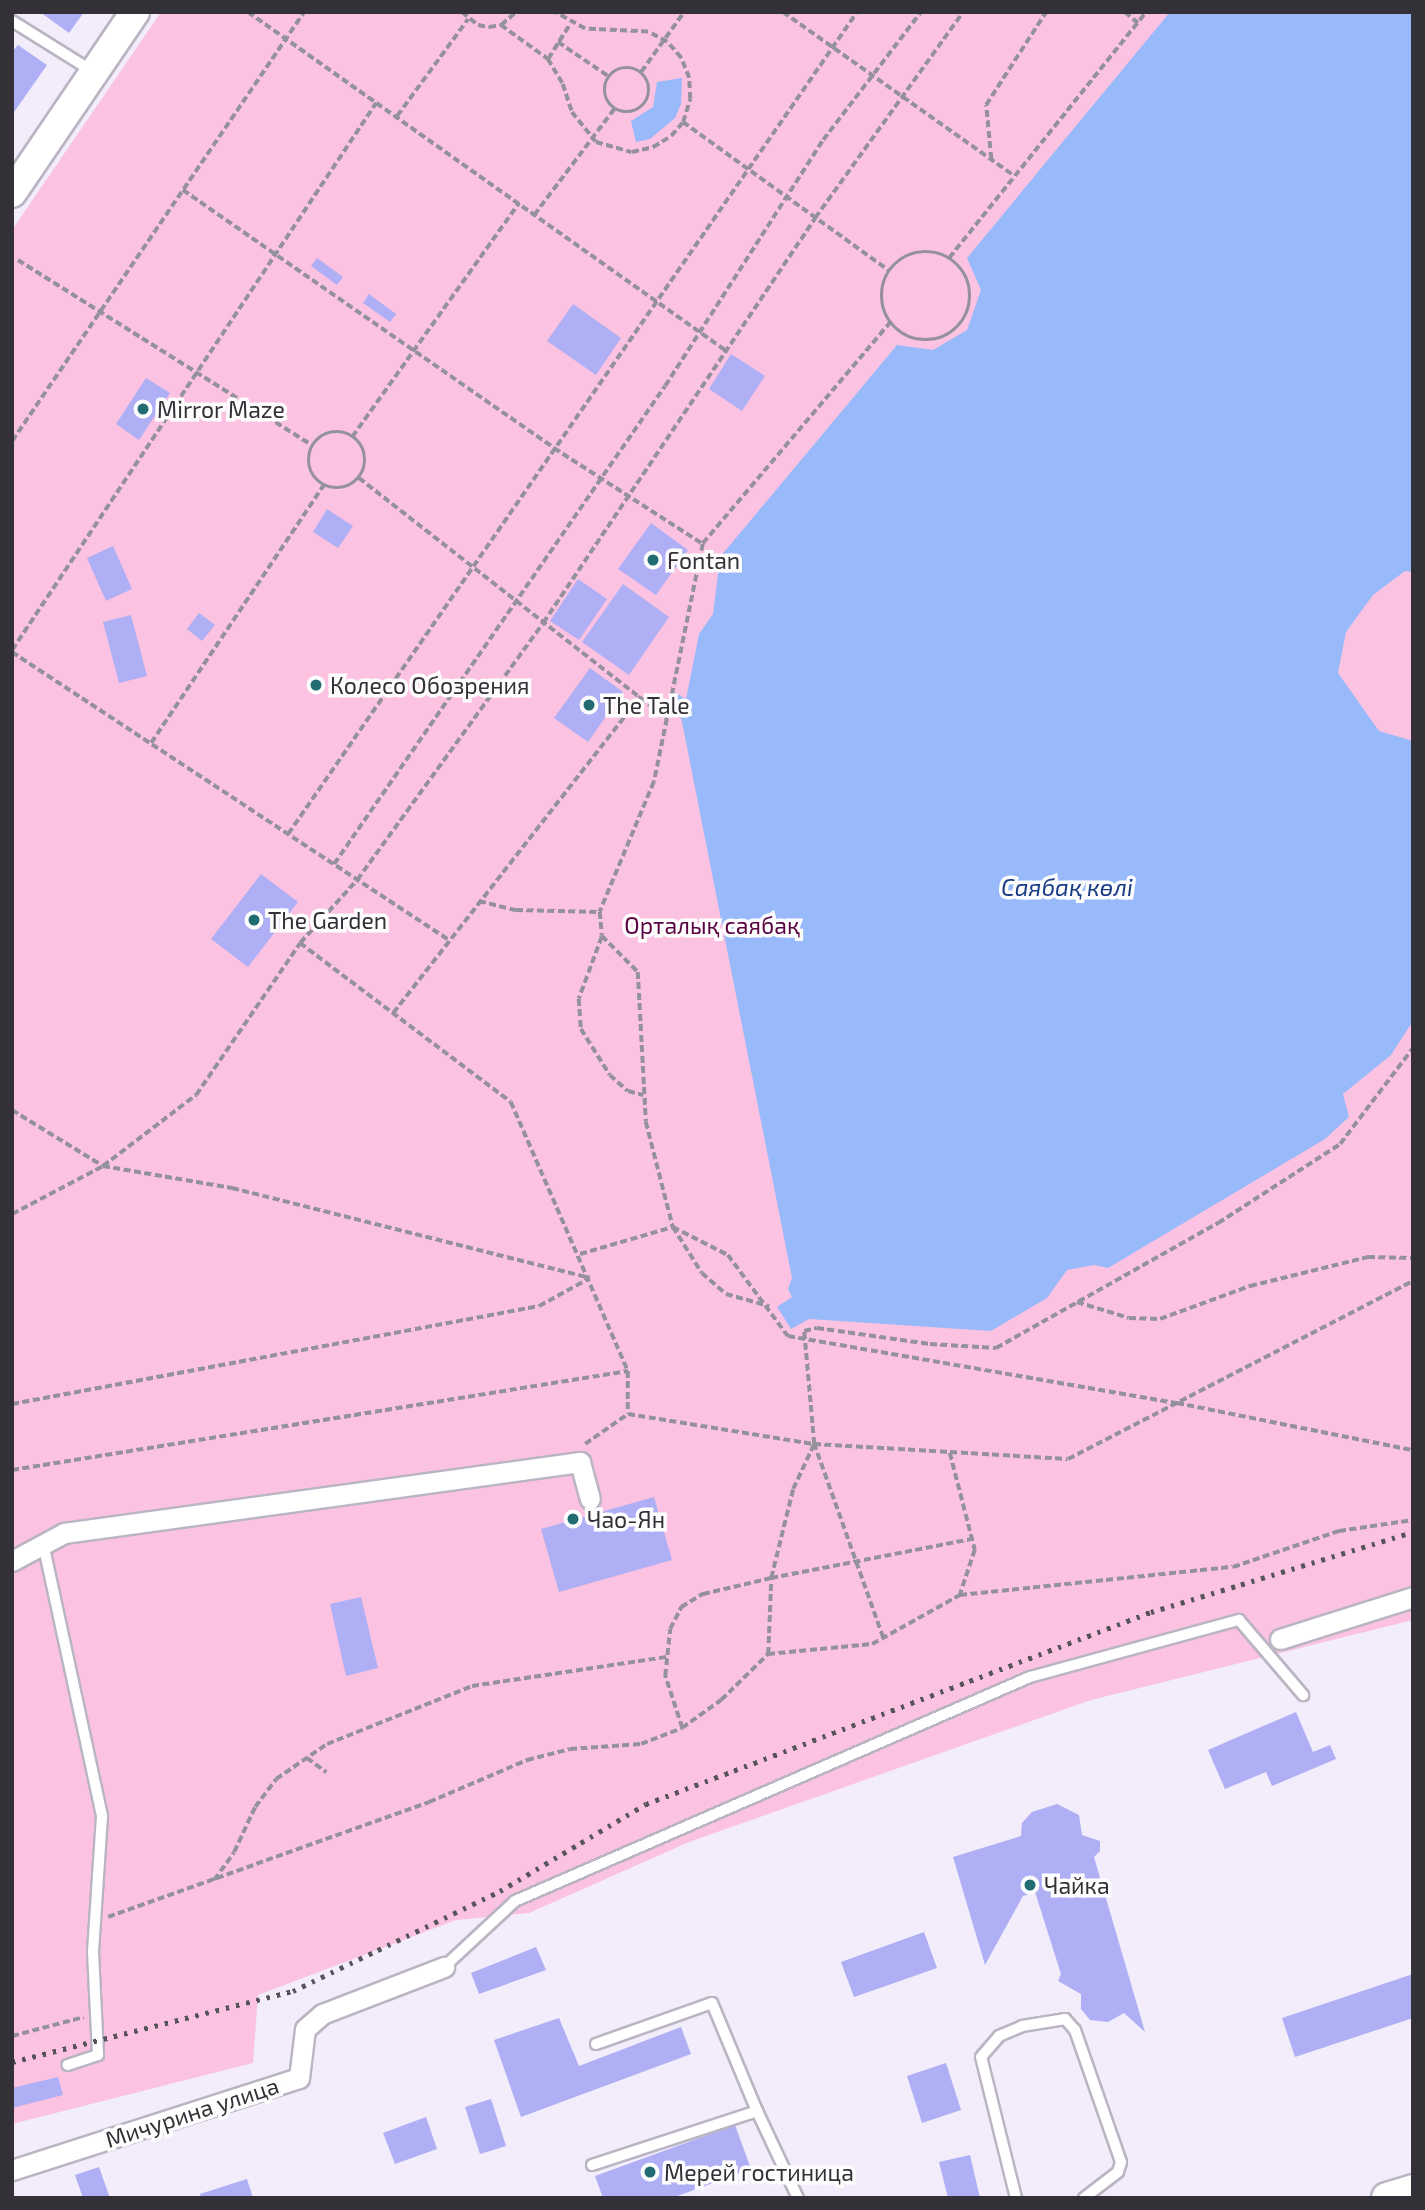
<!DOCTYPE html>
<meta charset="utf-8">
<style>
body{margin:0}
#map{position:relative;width:1425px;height:2210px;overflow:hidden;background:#f2ecfb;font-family:"Exo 2",sans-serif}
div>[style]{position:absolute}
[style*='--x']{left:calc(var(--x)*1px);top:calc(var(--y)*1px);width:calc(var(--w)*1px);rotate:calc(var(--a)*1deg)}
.green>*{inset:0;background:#fbc2e2}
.water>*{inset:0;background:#98b9fa}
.building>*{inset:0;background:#aeaff5}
.path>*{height:3.5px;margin-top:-1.75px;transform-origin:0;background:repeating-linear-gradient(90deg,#95919c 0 7px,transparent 0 10.5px)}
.path>.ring{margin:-1.75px;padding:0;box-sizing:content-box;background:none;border:3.5px solid #95919c;border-radius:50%}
.roads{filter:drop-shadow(2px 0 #bab4c3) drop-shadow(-2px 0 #bab4c3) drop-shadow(0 2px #bab4c3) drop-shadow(0 -2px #bab4c3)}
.service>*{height:10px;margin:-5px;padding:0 5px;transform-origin:5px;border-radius:5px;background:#fff}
.minor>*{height:19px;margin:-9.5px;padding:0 9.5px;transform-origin:9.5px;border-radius:9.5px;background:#fff}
.secondary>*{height:28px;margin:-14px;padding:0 14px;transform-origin:14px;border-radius:14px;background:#fff}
.primary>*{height:30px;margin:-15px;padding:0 15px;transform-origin:15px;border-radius:15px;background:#fff}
.rail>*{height:5px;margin-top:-2.5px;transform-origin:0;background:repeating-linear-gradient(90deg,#56535a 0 3.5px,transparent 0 10.5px)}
.dots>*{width:19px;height:19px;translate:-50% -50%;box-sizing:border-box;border:4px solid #fdfdfd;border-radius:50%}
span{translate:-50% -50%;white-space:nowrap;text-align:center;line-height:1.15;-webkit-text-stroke:7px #fdfdfd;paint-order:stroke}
.poi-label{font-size:23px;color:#333137}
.left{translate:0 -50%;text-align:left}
.park-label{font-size:23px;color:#590340}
.street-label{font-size:23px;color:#333137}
.water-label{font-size:24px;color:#1c3e87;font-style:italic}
.frame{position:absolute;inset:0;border:14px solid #333137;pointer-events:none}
</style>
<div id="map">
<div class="green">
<i style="clip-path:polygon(161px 12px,1413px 12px,1413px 1620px,1091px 1700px,689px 1842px,529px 1913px,456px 1920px,258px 1995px,253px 2063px,12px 2124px,12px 230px)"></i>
</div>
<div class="water">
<i style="clip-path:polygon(1170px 12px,1413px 12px,1413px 572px,1405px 571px,1373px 595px,1346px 632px,1338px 673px,1379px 731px,1413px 741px,1413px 1021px,1391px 1055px,1343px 1094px,1349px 1117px,1325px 1139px,1108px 1268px,1094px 1265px,1067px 1270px,1047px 1298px,991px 1331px,809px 1319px,791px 1329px,777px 1307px,792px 1297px,788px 1289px,792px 1278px,682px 722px,672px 691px,686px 699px,699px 634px,713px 614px,720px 557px,897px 345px,933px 350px,967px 330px,981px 290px,967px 258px)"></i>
<i style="clip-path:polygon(682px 78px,681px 104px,675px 118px,650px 139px,636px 142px,631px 121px,653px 107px,657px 82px)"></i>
</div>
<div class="building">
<i style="clip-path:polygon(40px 12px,84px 12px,69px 33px)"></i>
<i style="clip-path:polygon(18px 45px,47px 65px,12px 115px,12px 52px)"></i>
<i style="clip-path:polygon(317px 258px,343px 277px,337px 285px,311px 266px)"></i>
<i style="clip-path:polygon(369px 294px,396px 314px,390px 322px,363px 303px)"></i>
<i style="clip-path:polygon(573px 304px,621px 338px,596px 375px,547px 341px)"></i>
<i style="clip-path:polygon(731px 354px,765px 376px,742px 411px,709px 389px)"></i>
<i style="clip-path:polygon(146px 378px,170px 393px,139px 440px,116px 424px)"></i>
<i style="clip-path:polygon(327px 509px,353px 526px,338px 548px,313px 532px)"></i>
<i style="clip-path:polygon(651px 523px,688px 550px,656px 595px,618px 569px)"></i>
<i style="clip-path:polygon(113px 546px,132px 589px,106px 601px,87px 558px)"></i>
<i style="clip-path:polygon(578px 579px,607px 599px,579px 640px,550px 621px)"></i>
<i style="clip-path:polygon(623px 584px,669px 617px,629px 675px,582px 642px)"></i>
<i style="clip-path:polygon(199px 613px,215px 625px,202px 641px,187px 629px)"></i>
<i style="clip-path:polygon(131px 615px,147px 676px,119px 683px,103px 622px)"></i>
<i style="clip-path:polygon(590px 668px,623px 692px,588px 742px,554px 718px)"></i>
<i style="clip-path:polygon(261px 874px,298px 902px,248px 967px,211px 939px)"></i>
<i style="clip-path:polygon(654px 1497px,672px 1560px,559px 1592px,541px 1529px)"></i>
<i style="clip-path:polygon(361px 1597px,378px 1668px,346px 1676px,330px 1604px)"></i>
<i style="clip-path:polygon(1296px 1712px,1313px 1752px,1330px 1745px,1336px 1759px,1272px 1786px,1266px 1772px,1225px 1789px,1208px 1750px)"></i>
<i style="clip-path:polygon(1057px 1804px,1079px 1815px,1082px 1835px,1100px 1841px,1100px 1851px,1094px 1857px,1145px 2032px,1124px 2013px,1108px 2022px,1090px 2020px,1081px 2009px,1081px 1994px,1058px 1981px,1061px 1974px,1035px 1892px,1023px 1896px,985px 1965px,953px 1857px,1021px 1836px,1022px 1823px,1032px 1812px)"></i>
<i style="clip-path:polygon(924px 1932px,937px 1968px,854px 1997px,841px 1962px)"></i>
<i style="clip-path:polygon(536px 1947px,546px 1970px,479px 1994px,471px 1973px)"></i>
<i style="clip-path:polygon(1413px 1974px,1413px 2018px,1295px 2057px,1282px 2018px)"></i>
<i style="clip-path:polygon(559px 2018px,579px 2066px,681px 2027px,691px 2054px,521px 2117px,494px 2040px)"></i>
<i style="clip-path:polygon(946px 2063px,961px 2110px,922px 2123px,907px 2076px)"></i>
<i style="clip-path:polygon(58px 2077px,63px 2095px,12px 2108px,12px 2088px)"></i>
<i style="clip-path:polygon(491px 2099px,506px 2146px,480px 2154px,465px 2107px)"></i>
<i style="clip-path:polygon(426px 2117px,437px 2149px,395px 2164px,383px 2133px)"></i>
<i style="clip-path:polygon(735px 2125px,751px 2169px,672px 2198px,603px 2198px,595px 2176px)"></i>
<i style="clip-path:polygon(970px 2155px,980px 2198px,948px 2198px,939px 2162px)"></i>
<i style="clip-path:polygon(99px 2167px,110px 2198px,83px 2198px,75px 2175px)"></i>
<i style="clip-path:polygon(247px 2179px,253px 2198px,201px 2198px,200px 2194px)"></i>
</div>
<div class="path">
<i style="--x:248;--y:12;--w:585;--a:35.32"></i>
<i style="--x:462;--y:12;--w:21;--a:39"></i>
<i style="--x:478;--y:25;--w:11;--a:10"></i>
<i style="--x:489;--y:27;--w:12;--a:-9"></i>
<i style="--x:501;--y:25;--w:20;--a:-41"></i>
<i style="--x:783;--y:12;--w:282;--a:35.3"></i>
<i style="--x:1125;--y:12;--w:17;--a:40"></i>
<i style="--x:501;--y:25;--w:58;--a:35.9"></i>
<i style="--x:548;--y:59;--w:29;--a:59"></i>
<i style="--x:563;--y:84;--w:29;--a:72"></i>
<i style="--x:572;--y:112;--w:38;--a:51"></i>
<i style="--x:596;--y:142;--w:37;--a:16"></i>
<i style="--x:632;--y:152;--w:22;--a:-13"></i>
<i style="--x:653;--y:147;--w:21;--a:-31"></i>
<i style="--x:671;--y:136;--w:18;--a:-49"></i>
<i style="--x:683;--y:122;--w:24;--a:-73"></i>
<i style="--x:690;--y:99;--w:21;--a:-93"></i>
<i style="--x:689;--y:78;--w:22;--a:-112"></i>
<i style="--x:681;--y:58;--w:21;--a:-131"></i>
<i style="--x:667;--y:42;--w:21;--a:-152"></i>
<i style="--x:648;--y:32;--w:63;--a:-177.3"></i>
<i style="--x:585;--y:29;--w:35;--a:-151"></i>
<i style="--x:558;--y:42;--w:60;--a:34.2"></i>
<i style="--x:548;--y:59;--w:41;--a:-57.8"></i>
<i class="ring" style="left:605px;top:68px;width:40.5px;height:40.5px"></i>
<i style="--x:641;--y:72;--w:74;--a:-54.4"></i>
<i style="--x:397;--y:116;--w:120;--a:-53.8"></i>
<i style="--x:683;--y:122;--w:253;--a:35.8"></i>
<i style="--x:991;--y:159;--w:54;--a:-95.3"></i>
<i style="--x:986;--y:105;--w:111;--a:-57.2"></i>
<i style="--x:183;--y:190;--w:452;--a:34.8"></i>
<i style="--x:554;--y:448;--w:177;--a:32.8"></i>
<i style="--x:534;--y:215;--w:134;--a:-52.9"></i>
<i class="ring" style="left:882px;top:252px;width:84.5px;height:84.5px"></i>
<i style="--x:949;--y:258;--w:315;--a:-51.3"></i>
<i style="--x:18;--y:260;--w:349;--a:32.2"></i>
<i style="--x:891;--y:322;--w:291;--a:130.3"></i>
<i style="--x:703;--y:544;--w:243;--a:101.6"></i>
<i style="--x:654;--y:782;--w:141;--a:112.6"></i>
<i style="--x:600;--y:912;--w:24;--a:85"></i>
<i style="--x:602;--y:936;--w:51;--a:45"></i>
<i style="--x:638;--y:972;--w:150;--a:86.9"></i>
<i style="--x:646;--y:1122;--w:108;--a:75.6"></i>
<i style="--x:673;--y:1227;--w:62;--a:27"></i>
<i style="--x:728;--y:1255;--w:101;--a:53.5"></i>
<i style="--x:788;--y:1336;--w:395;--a:9.8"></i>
<i style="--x:1177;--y:1403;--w:241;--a:11.3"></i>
<i class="ring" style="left:309px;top:432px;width:52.5px;height:52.5px"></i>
<i style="--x:352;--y:437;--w:287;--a:-54.5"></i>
<i style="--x:12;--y:441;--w:519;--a:-55.76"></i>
<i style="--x:359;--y:478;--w:392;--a:38"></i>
<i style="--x:12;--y:650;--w:657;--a:-56.36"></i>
<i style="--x:12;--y:652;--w:523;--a:33.39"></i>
<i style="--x:151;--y:743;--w:311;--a:-56.2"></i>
<i style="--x:288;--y:834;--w:1000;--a:-55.31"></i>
<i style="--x:334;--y:864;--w:581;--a:-55.3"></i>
<i style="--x:665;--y:386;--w:292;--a:-57.3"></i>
<i style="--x:823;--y:140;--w:161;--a:-52.6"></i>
<i style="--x:479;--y:901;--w:38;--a:14"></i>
<i style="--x:516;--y:910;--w:84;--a:1.4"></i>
<i style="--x:602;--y:937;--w:66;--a:110.4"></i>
<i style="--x:579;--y:999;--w:30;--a:86"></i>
<i style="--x:581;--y:1029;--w:54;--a:57.8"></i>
<i style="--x:610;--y:1075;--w:24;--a:42"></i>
<i style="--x:628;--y:1091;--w:16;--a:15"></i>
<i style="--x:300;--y:943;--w:264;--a:37"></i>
<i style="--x:511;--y:1102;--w:293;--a:66.5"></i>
<i style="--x:628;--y:1371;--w:43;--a:90"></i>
<i style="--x:393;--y:1013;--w:402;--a:-52"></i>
<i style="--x:12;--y:1110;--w:107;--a:31.6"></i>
<i style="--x:103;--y:1166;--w:131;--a:9.7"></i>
<i style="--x:232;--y:1188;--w:369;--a:14.1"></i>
<i style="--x:12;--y:1214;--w:103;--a:-27.8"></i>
<i style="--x:103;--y:1166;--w:117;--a:-37.4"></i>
<i style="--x:196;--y:1095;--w:184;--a:-55.6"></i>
<i style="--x:300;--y:943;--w:85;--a:-47.9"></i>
<i style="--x:357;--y:880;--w:317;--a:-54.1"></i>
<i style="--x:543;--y:623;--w:488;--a:-56.1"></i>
<i style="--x:815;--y:218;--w:254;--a:-54.3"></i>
<i style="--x:580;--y:1254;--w:97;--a:-16.2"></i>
<i style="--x:673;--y:1227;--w:54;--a:57.8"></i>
<i style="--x:702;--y:1273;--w:32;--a:41"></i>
<i style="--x:726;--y:1294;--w:45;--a:15.6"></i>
<i style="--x:1077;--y:1302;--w:54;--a:17.1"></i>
<i style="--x:1129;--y:1318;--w:31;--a:2"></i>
<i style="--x:1160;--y:1319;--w:96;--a:-20.1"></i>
<i style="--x:1250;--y:1286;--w:122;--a:-13.8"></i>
<i style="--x:1368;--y:1257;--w:45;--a:1.3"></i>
<i style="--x:12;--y:1404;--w:536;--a:-10.53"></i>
<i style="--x:539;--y:1306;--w:56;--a:-28.9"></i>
<i style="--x:585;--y:1444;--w:52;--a:-34.9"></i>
<i style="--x:628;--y:1414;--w:188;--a:9.2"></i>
<i style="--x:814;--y:1444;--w:254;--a:3.4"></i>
<i style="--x:1068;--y:1459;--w:388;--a:-27.3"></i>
<i style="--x:950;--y:1453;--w:100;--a:75.5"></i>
<i style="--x:975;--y:1550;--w:47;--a:108.4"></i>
<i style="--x:12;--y:1470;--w:624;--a:-9.13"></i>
<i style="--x:883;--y:1638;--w:206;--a:-109.6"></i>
<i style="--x:814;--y:1444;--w:113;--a:-95.1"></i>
<i style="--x:804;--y:1331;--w:13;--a:-13"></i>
<i style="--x:817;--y:1328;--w:114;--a:8.1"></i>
<i style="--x:930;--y:1344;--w:66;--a:3.5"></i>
<i style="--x:996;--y:1348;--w:255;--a:-29.4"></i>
<i style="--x:1218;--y:1223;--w:145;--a:-32.9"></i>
<i style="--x:1340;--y:1144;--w:121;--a:-52.8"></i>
<i style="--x:768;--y:1654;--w:76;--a:-87.7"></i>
<i style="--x:771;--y:1578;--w:92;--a:-76.1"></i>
<i style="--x:793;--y:1489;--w:50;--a:-65"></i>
<i style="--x:682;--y:1728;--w:55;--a:-108.1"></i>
<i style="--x:665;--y:1676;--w:47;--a:-83.9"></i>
<i style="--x:670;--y:1629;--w:25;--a:-63"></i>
<i style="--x:681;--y:1607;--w:26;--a:-31"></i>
<i style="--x:703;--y:1594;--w:70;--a:-13.2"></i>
<i style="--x:771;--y:1578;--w:205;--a:-11"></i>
<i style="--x:307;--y:1758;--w:24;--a:36"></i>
<i style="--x:214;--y:1880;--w:34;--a:-54"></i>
<i style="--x:234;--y:1852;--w:50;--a:-65"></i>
<i style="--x:255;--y:1807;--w:35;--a:-53"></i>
<i style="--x:276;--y:1779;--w:62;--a:-34.5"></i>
<i style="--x:327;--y:1744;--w:156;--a:-21.8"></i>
<i style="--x:472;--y:1686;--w:197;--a:-8.5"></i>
<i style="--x:108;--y:1917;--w:341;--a:-19.7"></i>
<i style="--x:429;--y:1802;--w:107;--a:-23.2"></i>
<i style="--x:527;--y:1760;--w:44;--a:-14.3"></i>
<i style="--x:570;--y:1749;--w:71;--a:-4"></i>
<i style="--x:641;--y:1744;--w:44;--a:-21.3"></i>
<i style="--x:682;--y:1728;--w:48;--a:-35.7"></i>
<i style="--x:721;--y:1700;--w:66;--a:-44.4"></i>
<i style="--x:768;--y:1654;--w:104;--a:-5.5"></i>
<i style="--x:872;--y:1644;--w:101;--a:-29.1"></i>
<i style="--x:960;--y:1595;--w:274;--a:-5.9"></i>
<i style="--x:1233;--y:1567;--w:112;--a:-18.8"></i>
<i style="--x:1339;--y:1531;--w:75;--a:-8.5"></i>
<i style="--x:12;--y:2036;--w:74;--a:-14.8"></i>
</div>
<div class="roads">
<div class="service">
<i style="--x:12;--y:21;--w:94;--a:32"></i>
<i style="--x:43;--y:1543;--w:279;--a:77.8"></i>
<i style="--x:102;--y:1816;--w:136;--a:93.8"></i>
<i style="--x:93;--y:1952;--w:103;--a:87.2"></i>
<i style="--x:98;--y:2055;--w:32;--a:162"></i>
<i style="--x:444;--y:1967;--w:97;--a:-42.9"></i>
<i style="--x:515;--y:1901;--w:562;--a:-23.51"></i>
<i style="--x:1030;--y:1677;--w:217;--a:-15.3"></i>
<i style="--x:1239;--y:1620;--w:99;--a:49.5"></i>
<i style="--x:596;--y:2044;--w:123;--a:-19.5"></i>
<i style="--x:712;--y:2003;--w:117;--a:67.4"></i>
<i style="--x:592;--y:2165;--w:174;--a:-18.1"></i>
<i style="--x:757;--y:2111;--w:96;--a:64.8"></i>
<i style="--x:1016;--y:2198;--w:145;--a:-103.9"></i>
<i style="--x:981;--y:2057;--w:28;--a:-49"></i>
<i style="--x:999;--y:2036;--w:25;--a:-23"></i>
<i style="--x:1022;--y:2026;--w:44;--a:-9.2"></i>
<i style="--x:1065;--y:2019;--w:15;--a:48"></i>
<i style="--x:1075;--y:2030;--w:140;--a:70.8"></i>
<i style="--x:1121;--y:2162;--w:10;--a:107"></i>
<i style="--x:1118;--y:2172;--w:43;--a:142.6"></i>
</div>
<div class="minor">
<i style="--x:12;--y:1561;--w:59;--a:-28.3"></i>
<i style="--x:64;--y:1533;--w:521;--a:-7.83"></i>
<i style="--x:580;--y:1462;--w:38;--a:75"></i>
<i style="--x:1280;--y:1639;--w:139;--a:-17.5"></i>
<i style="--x:12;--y:2170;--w:301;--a:-17.8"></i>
<i style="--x:299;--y:2078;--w:49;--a:-83"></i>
<i style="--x:305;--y:2029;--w:23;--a:-41"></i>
<i style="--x:322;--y:2014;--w:131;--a:-21.1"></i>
</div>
<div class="secondary">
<i style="--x:12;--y:193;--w:219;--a:-55.8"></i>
</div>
<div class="primary">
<i style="--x:1387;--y:2198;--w:27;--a:-17"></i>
</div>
</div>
<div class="rail">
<i style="--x:12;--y:2062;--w:290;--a:-14.2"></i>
<i style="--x:293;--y:1991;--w:230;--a:-25.8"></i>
<i style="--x:500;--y:1891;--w:170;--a:-30.8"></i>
<i style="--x:646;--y:1804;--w:540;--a:-20.82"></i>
<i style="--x:1151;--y:1612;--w:274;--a:-17"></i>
</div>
<div class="dots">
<i style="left:143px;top:409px;background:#206c72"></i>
<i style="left:653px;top:560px;background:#206c72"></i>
<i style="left:316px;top:685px;background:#206c72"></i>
<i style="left:589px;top:705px;background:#206c72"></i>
<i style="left:254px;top:920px;background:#206c72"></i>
<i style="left:573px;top:1519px;background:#206c72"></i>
<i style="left:1030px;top:1885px;background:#206c72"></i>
<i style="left:650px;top:2172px;background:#206c72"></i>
</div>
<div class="poi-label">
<span class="left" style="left:157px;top:409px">Mirror Maze</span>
<span class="left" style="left:667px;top:560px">Fontan</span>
<span class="left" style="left:330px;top:685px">Колесо Обозрения</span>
<span class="left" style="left:603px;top:705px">The Tale</span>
<span class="left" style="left:268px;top:920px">The Garden</span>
<span class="left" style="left:587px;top:1519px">Чао-Ян</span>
<span class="left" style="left:1044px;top:1885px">Чайка</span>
<span class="left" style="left:664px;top:2172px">Мерей гостиница</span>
</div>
<div class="park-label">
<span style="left:712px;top:925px">Орталық саябақ</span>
</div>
<div class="street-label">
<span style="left:192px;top:2112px;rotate:-18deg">Мичурина улица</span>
</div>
<div class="water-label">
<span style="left:1067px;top:887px">Саябақ көлі</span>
</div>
<div class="frame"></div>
</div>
